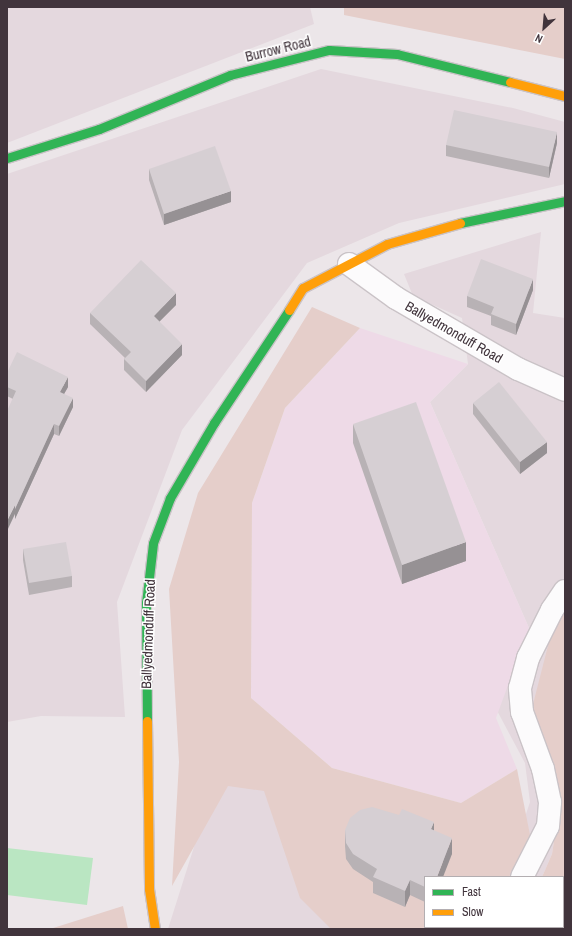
<!DOCTYPE html>
<style>
body{margin:0}
#map{position:relative;width:572px;height:936px;overflow:hidden;background:#ece6e9;font-family:"Archivo Narrow",sans-serif}
div>[style]{position:absolute}
[style*='--x']{left:calc(var(--x)*1px);top:calc(var(--y)*1px);width:calc(var(--w)*1px);rotate:calc(var(--a)*1deg)}
.residential>*{inset:0;background:#e4d8de}
.commercial>*{inset:0;background:#eedae7}
.green>*{inset:0;background:#e5ceca}
.water>*{inset:0;background:#bae6c2}
.roads{filter:drop-shadow(1px 0 #cac3c7) drop-shadow(-1px 0 #cac3c7) drop-shadow(0 1px #cac3c7) drop-shadow(0 -1px #cac3c7)}
.street>*{height:22px;margin:-11px;padding:0 11px;transform-origin:11px;border-radius:11px;background:#fcfbfc}
.fast>*{height:9px;margin:-4.5px;padding:0 4.5px;transform-origin:4.5px;border-radius:4.5px;background:#30b455}
.slow>*{height:9px;margin:-4.5px;padding:0 4.5px;transform-origin:4.5px;border-radius:4.5px;background:#ff9f0a}
.wall>*{inset:0;background:#b8b2b5}
.shaded-wall>*{inset:0;background:#969194}
.building>*{inset:0;background:#d6cfd3}
span{translate:-50% -50%;white-space:nowrap;text-align:center;line-height:1.15;-webkit-text-stroke:3px #fff;paint-order:stroke}
.street-label{font-size:14px;color:#41343c}
.frame{position:absolute;inset:0;border:8px solid #41343c;pointer-events:none}
.legend{position:absolute;left:424px;top:876px;width:140px;height:52px;box-sizing:border-box;background:#fff;border:1px solid #b3aeb1;margin:0;padding:5px 7px;list-style:none;font-size:12px;color:#41343c}
.legend li{display:flex;align-items:center;gap:8px;height:20px}
.legend b{width:20px;border:1px solid #b3aeb1}
.north{position:absolute;left:524px;top:8px;width:40px;height:40px;-webkit-text-stroke:3px #fff;paint-order:stroke;rotate:206deg;font-size:11px;font-weight:700;line-height:16px;text-align:center;color:#41343c}
.north::after{content:'';display:block;margin:auto;width:14px;height:18px;background:#41343c;clip-path:polygon(50% 0,100% 100%,50% 72%,0 100%)}
</style>
<div id="map">
<div class="residential">
<i style="clip-path:polygon(7px 7px,310px 7px,314px 24px,7px 143px)"></i>
<i style="clip-path:polygon(321px 69px,513px 108px,565px 122px,565px 184px,399px 223px,307px 263px,182px 430px,117px 602px,125px 717px,41px 716px,7px 722px,7px 174px)"></i>
<i style="clip-path:polygon(541px 232px,533px 313px,565px 318px,565px 608px,559px 808px,552px 854px,542px 877px,495px 877px,520px 832px,530px 802px,525px 763px,493px 703px,529px 628px,430px 402px,468px 364px,462px 318px,413px 296px,404px 274px)"></i>
<i style="clip-path:polygon(218px 771px,263px 775px,372px 929px,168px 929px)"></i>
</div>
<div class="commercial">
<i style="clip-path:polygon(360px 328px,468px 364px,430px 402px,529px 628px,496px 718px,517px 769px,461px 803px,332px 768px,251px 698px,252px 503px,285px 408px)"></i>
</div>
<div class="green">
<i style="clip-path:polygon(344px 7px,565px 7px,565px 59px,344px 15px)"></i>
<i style="clip-path:polygon(312px 307px,360px 328px,285px 408px,252px 503px,251px 698px,332px 768px,461px 803px,517px 769px,530px 835px,509px 877px,425px 877px,425px 927px,489px 927px,488px 929px,331px 929px,300px 898px,264px 791px,228px 786px,172px 886px,179px 762px,169px 589px,198px 493px)"></i>
<i style="clip-path:polygon(565px 608px,565px 929px,525px 929px,563px 927px,563px 877px,542px 877px,552px 854px,559px 808px,531px 712px,551px 634px)"></i>
<i style="clip-path:polygon(123px 906px,128px 929px,50px 929px)"></i>
</div>
<div class="water">
<i style="clip-path:polygon(7px 848px,93px 858px,87px 905px,7px 895px)"></i>
</div>
<div class="roads">
<div class="street">
<i style="--x:349;--y:264;--w:58;--a:35.9"></i>
<i style="--x:396;--y:298;--w:141;--a:30.2"></i>
<i style="--x:518;--y:369;--w:51;--a:24.1"></i>
<i style="--x:522;--y:877;--w:57;--a:-63"></i>
<i style="--x:548;--y:826;--w:24;--a:-85"></i>
<i style="--x:550;--y:802;--w:34;--a:-102"></i>
<i style="--x:543;--y:769;--w:61;--a:-110.2"></i>
<i style="--x:522;--y:712;--w:24;--a:-95"></i>
<i style="--x:520;--y:688;--w:31;--a:-75"></i>
<i style="--x:528;--y:658;--w:54;--a:-63.4"></i>
<i style="--x:552;--y:610;--w:23;--a:-56"></i>
<i style="--x:503;--y:927;--w:2;--a:90"></i>
</div>
<div class="fast">
<i style="--x:7;--y:158;--w:96;--a:-17.5"></i>
<i style="--x:99;--y:129;--w:142;--a:-22.4"></i>
<i style="--x:230;--y:75;--w:102;--a:-14.2"></i>
<i style="--x:329;--y:50;--w:68;--a:3.4"></i>
<i style="--x:397;--y:54;--w:116;--a:13.9"></i>
<i style="--x:460;--y:223;--w:107;--a:-11.8"></i>
<i style="--x:147;--y:721;--w:118;--a:-90.5"></i>
<i style="--x:146;--y:603;--w:60;--a:-83.3"></i>
<i style="--x:153;--y:543;--w:48;--a:-69.3"></i>
<i style="--x:170;--y:498;--w:87;--a:-59.6"></i>
<i style="--x:214;--y:423;--w:136;--a:-56.4"></i>
</div>
<div class="slow">
<i style="--x:510;--y:82;--w:57;--a:14.3"></i>
<i style="--x:289;--y:310;--w:26;--a:-58"></i>
<i style="--x:303;--y:288;--w:95;--a:-27.6"></i>
<i style="--x:387;--y:244;--w:76;--a:-16"></i>
<i style="--x:147;--y:721;--w:168;--a:89.3"></i>
<i style="--x:149;--y:889;--w:40;--a:81.5"></i>
</div>
</div>
<div class="wall">
<i style="clip-path:polygon(557px 143px,549px 178px,446px 156px,446px 145px)"></i>
<i style="clip-path:polygon(149px 169px,231px 202px,164px 225px,149px 180px)"></i>
<i style="clip-path:polygon(533px 290px,516px 335px,491px 325px,491px 316px,467px 307px,467px 296px)"></i>
<i style="clip-path:polygon(176px 305px,159px 322px,182px 355px,146px 392px,124px 370px,124px 359px,125px 358px,90px 324px,90px 313px)"></i>
<i style="clip-path:polygon(7px 373px,68px 387px,64px 394px,73px 407px,59px 436px,54px 434px,15px 519px,15px 514px,13px 399px,7px 396px)"></i>
<i style="clip-path:polygon(473px 403px,547px 453px,520px 474px,473px 414px)"></i>
<i style="clip-path:polygon(353px 424px,466px 561px,402px 584px,353px 443px)"></i>
<i style="clip-path:polygon(23px 549px,72px 576px,72px 587px,29px 595px,23px 560px)"></i>
<i style="clip-path:polygon(345px 830px,434px 831px,452px 854px,425px 877px,425px 902px,410px 895px,405px 907px,373px 893px,373px 882px,353px 869px,346px 859px,345px 846px)"></i>
</div>
<div class="shaded-wall">
<i style="clip-path:polygon(557px 132px,557px 143px,549px 178px,549px 167px)"></i>
<i style="clip-path:polygon(231px 191px,231px 202px,164px 225px,164px 214px)"></i>
<i style="clip-path:polygon(533px 279px,533px 290px,516px 335px,516px 324px)"></i>
<i style="clip-path:polygon(176px 293px,176px 305px,154px 327px,154px 316px)"></i>
<i style="clip-path:polygon(182px 344px,182px 355px,146px 392px,146px 381px)"></i>
<i style="clip-path:polygon(68px 377px,68px 387px,60px 401px,60px 392px)"></i>
<i style="clip-path:polygon(73px 398px,73px 407px,59px 436px,59px 426px)"></i>
<i style="clip-path:polygon(54px 424px,54px 434px,15px 519px,15px 509px)"></i>
<i style="clip-path:polygon(547px 442px,547px 453px,520px 474px,520px 462px)"></i>
<i style="clip-path:polygon(15px 505px,15px 514px,7px 531px,7px 521px)"></i>
<i style="clip-path:polygon(466px 542px,466px 561px,402px 584px,402px 565px)"></i>
<i style="clip-path:polygon(434px 822px,434px 838px,431px 829px)"></i>
<i style="clip-path:polygon(452px 838px,452px 854px,443px 877px,437px 877px)"></i>
<i style="clip-path:polygon(410px 880px,410px 895px,405px 907px,405px 891px)"></i>
</div>
<div class="building">
<i style="clip-path:polygon(454px 110px,557px 132px,549px 167px,446px 145px)"></i>
<i style="clip-path:polygon(215px 146px,231px 191px,164px 214px,149px 169px)"></i>
<i style="clip-path:polygon(481px 259px,533px 279px,516px 324px,491px 314px,494px 307px,467px 296px)"></i>
<i style="clip-path:polygon(141px 260px,176px 293px,154px 316px,182px 344px,146px 381px,124px 359px,131px 352px,90px 313px)"></i>
<i style="clip-path:polygon(17px 352px,68px 377px,60px 392px,73px 398px,59px 426px,54px 424px,15px 509px,15px 505px,7px 521px,7px 411px,16px 391px,7px 387px,7px 373px)"></i>
<i style="clip-path:polygon(499px 382px,547px 442px,520px 462px,473px 403px)"></i>
<i style="clip-path:polygon(416px 402px,466px 542px,402px 565px,353px 424px)"></i>
<i style="clip-path:polygon(66px 542px,72px 576px,29px 583px,23px 549px)"></i>
<i style="clip-path:polygon(372px 807px,399px 815px,402px 809px,434px 822px,431px 829px,452px 838px,437px 877px,425px 877px,425px 887px,410px 880px,405px 891px,373px 877px,377px 869px,353px 854px,346px 843px,345px 830px,350px 818px,360px 810px)"></i>
</div>
<div class="street-label">
<span style="left:278px;top:49px;rotate:-14deg">Burrow Road</span>
<span style="left:454px;top:332px;rotate:30deg">Ballyedmonduff Road</span>
<span style="left:148px;top:634px;rotate:-88deg">Ballyedmonduff Road</span>
</div>
<div class="frame"></div>
<ul class="legend">
<li><b style="height:5px;background:#30b455"></b>Fast</li>
<li><b style="height:5px;background:#ff9f0a"></b>Slow</li>
</ul>
<div class="north">N</div>
</div>
